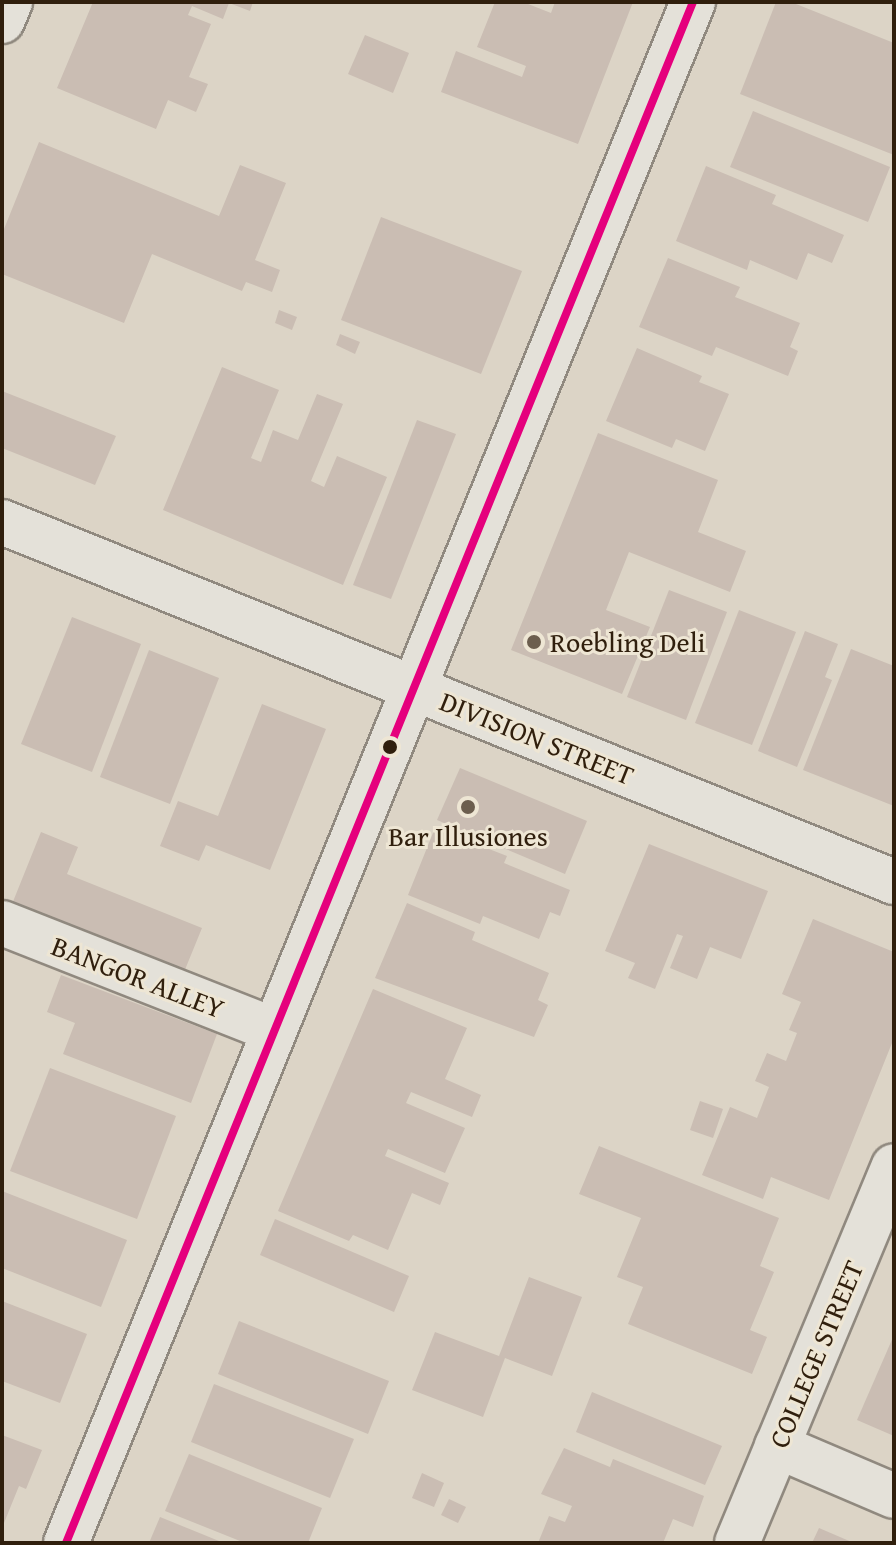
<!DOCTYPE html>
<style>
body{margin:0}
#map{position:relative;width:896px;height:1545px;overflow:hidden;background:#dcd4c6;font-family:"Gentium Book Plus",serif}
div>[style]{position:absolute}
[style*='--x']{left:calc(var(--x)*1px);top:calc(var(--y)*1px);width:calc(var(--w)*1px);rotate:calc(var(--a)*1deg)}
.building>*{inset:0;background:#cabdb3}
.roads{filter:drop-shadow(2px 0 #90897f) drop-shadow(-2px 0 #90897f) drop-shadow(0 2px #90897f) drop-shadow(0 -2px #90897f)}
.minor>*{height:44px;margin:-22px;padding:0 22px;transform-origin:22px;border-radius:22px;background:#e4e1d9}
.bus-1>*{height:8px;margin:-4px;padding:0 4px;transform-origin:4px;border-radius:4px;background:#e5007d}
.dots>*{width:22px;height:22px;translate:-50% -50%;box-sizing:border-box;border:4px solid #eee6d4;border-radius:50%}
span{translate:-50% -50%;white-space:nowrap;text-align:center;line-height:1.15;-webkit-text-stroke:6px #eee6d4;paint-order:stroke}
.poi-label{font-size:28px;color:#301f0d}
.left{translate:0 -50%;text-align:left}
.street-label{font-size:28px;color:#301f0d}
.frame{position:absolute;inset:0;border:4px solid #301f0d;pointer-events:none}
</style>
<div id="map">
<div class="building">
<i style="clip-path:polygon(93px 2px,253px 2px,250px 11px,229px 3px,223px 19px,192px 6px,188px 15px,211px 24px,189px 77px,208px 84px,196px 112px,168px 100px,156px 129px,57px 88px)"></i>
<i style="clip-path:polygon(495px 2px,523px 2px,551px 13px,555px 2px,633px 2px,578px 144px,441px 92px,456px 51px,522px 77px,526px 66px,477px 47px)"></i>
<i style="clip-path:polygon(776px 2px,791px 2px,894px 43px,894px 155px,740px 94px)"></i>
<i style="clip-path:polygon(365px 35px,409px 53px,393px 93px,348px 74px)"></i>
<i style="clip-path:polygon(753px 111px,890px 167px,868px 222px,730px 167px)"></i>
<i style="clip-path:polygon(39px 142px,219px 216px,240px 165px,286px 183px,255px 260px,280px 270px,272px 292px,246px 282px,242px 291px,152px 254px,124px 323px,2px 274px,2px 234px)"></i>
<i style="clip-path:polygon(706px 166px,776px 195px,772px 204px,844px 235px,832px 263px,808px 253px,797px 280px,750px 260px,747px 270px,676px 241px)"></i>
<i style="clip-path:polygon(381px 217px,522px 271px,481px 374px,341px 320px)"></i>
<i style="clip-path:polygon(668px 258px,740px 287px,735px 297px,800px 323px,790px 347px,798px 351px,788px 376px,716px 347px,712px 356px,639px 327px)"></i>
<i style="clip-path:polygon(279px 310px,297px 317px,292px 330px,275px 323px)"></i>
<i style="clip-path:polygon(340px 334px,360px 342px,355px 354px,336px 345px)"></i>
<i style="clip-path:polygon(637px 348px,702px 376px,699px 382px,729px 394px,705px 451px,676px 439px,672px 448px,606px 421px)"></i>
<i style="clip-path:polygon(222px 367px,279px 390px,251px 458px,261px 462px,273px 430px,298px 440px,317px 394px,343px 404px,311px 481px,324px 487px,337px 456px,387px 477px,343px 585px,163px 510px)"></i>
<i style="clip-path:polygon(2px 391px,116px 436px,95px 485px,2px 448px)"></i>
<i style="clip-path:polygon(417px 420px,456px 434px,391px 599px,353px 585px)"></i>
<i style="clip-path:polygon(598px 433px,718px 480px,698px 532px,746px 551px,730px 592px,629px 552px,606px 610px,650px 627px,622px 694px,511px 650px)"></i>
<i style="clip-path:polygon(669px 590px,727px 612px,686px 720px,627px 697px)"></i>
<i style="clip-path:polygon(739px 610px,796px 632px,752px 745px,695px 723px)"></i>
<i style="clip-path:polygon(72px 617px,141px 644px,92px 772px,21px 744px)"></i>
<i style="clip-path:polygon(805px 631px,838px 644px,825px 677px,832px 680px,797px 767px,758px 751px)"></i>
<i style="clip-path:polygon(851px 649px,894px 666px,894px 806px,803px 770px)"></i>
<i style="clip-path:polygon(149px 650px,219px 678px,170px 804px,100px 777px)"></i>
<i style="clip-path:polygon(262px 704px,326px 729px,270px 870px,206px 845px,199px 861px,160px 846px,178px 801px,218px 816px)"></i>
<i style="clip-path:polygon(460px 768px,587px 821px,565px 874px,437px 820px)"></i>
<i style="clip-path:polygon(435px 828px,507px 856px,504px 863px,570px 890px,560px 916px,550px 912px,539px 939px,483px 916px,480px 924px,408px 895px)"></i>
<i style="clip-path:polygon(41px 832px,78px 847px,67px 874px,202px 928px,182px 977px,10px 909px)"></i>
<i style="clip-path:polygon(649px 844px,768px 891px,741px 959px,710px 947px,697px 979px,670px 968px,683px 936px,677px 934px,655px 989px,628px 978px,635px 963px,605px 951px)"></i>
<i style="clip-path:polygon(407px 903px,475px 932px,472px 940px,549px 973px,538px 1000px,548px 1005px,534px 1037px,375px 978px)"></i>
<i style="clip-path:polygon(813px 919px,894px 952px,894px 1038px,829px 1200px,771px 1177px,763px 1199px,702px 1175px,730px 1107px,757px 1118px,769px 1087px,755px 1081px,767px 1053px,786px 1061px,797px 1033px,789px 1030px,801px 1002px,782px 994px)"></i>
<i style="clip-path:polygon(61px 975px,217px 1034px,191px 1103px,63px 1054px,75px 1023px,47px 1012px)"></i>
<i style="clip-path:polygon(373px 989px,467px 1028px,445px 1079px,481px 1095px,472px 1117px,411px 1092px,406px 1103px,465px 1128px,445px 1173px,388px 1149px,385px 1156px,449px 1183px,440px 1205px,412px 1193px,388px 1250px,353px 1235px,349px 1241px,278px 1211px)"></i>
<i style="clip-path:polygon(50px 1068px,176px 1116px,137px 1219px,10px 1171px)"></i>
<i style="clip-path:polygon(700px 1101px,723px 1109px,713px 1138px,690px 1130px)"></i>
<i style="clip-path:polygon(599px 1146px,779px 1218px,760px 1266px,774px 1272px,750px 1330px,767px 1337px,752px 1374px,628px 1324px,643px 1287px,617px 1277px,641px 1218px,579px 1194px)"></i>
<i style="clip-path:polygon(2px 1191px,127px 1240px,101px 1307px,2px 1268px)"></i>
<i style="clip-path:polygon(275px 1219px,409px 1276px,394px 1312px,260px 1255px)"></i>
<i style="clip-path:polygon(529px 1277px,582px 1297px,552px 1376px,505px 1358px,483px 1417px,412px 1390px,435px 1332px,499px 1356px)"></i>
<i style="clip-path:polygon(2px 1301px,87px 1334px,60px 1403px,2px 1381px)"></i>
<i style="clip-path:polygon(239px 1321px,389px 1381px,368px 1434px,218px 1374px)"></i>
<i style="clip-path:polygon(894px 1335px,894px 1436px,857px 1420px)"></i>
<i style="clip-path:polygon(214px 1384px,354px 1439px,330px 1498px,191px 1442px)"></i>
<i style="clip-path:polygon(592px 1392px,722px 1446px,705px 1485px,576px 1432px)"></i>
<i style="clip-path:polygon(2px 1435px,42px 1450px,26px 1489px,19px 1486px,2px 1528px)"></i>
<i style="clip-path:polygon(564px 1448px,610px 1467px,613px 1459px,704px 1496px,693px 1527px,673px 1519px,663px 1543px,538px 1543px,549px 1516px,565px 1522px,572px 1506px,541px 1494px)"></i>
<i style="clip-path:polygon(189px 1454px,322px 1508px,308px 1543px,245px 1543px,165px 1511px)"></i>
<i style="clip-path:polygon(422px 1473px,444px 1483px,434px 1507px,412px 1498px)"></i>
<i style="clip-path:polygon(449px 1499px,466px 1507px,458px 1523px,441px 1515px)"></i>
<i style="clip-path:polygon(160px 1517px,224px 1543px,149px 1543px)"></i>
<i style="clip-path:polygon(819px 1528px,854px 1543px,812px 1543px)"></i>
</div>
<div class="roads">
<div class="minor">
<i style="--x:2;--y:21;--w:21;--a:-67"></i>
<i style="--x:2;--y:522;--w:962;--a:21.98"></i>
<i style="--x:2;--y:923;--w:292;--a:21.5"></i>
<i style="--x:777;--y:1446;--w:127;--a:23.1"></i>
<i style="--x:66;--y:1543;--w:1664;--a:-67.86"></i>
<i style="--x:737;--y:1543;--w:408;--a:-67.4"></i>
</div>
</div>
<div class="bus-1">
<i style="--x:66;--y:1543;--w:1664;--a:-67.86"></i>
</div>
<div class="dots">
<i style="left:534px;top:642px;background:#6c5e4e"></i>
<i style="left:390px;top:747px;background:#301f0d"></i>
<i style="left:468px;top:807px;background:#6c5e4e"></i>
</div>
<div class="poi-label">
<span class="left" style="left:550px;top:642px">Roebling Deli</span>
<span style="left:468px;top:836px">Bar Illusiones</span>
</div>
<div class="street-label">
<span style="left:537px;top:738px;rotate:22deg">DIVISION STREET</span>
<span style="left:138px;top:977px;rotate:21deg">BANGOR ALLEY</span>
<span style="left:816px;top:1354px;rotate:-67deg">COLLEGE STREET</span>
</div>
<div class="frame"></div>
</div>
